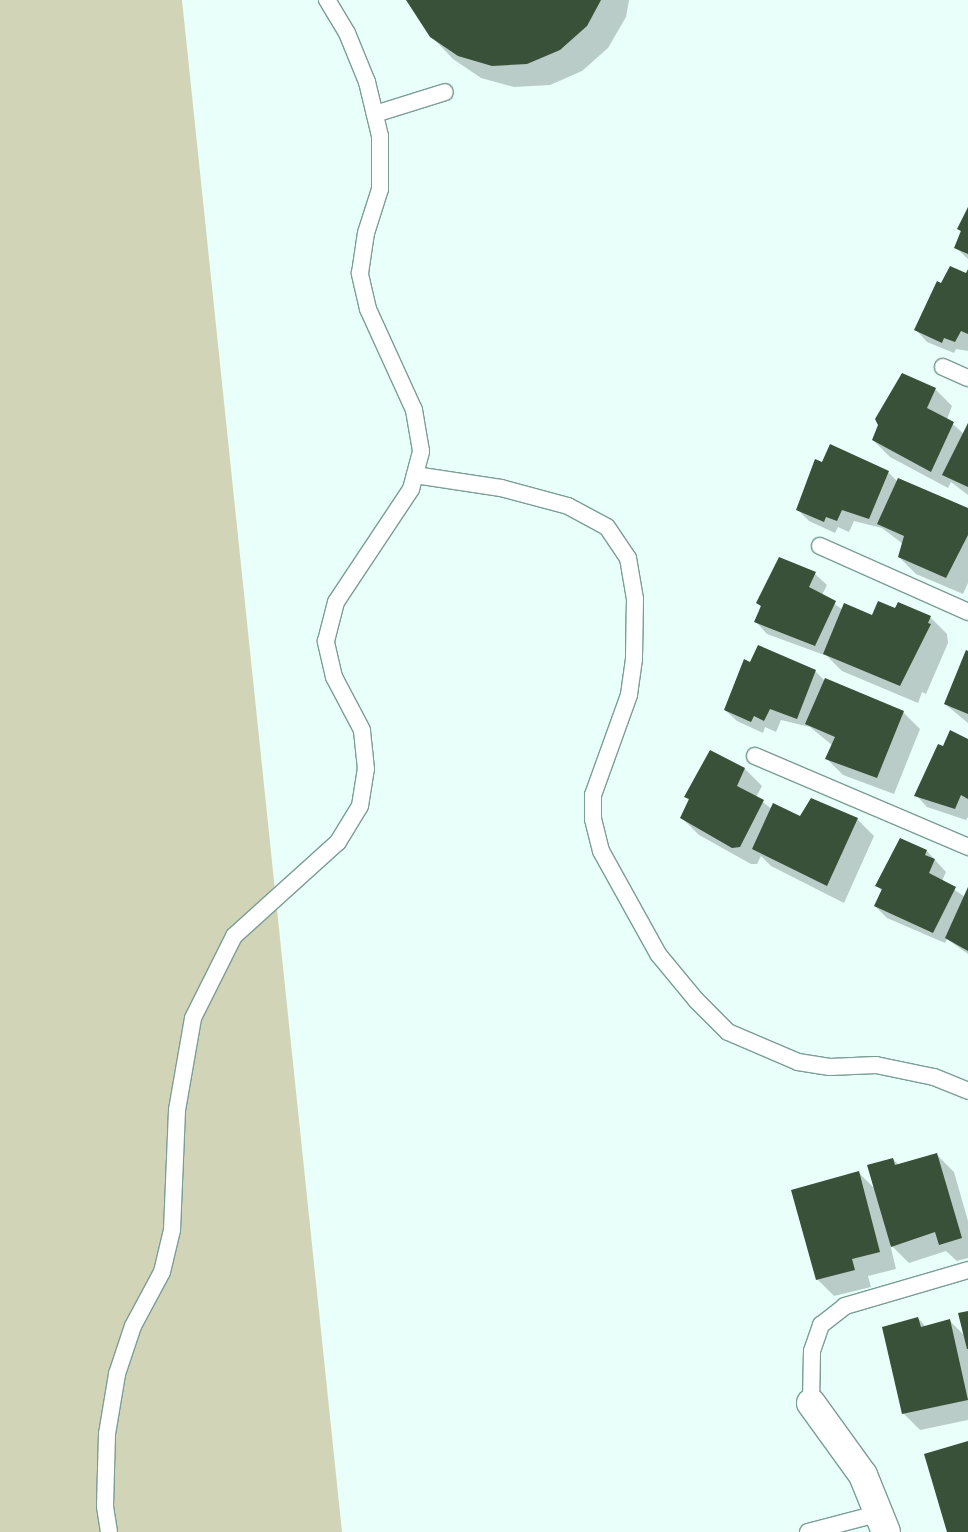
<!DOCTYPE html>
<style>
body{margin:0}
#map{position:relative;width:968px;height:1532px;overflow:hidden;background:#e9fff9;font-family:"IBM Plex Serif",serif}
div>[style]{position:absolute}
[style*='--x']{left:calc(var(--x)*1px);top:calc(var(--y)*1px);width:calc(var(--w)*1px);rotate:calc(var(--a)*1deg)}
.green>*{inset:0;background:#d1d4b7}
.shadow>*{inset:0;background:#0003}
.building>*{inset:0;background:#395039}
.roads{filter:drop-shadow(1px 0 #7b9e95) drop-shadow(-1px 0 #7b9e95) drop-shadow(0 1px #7b9e95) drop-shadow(0 -1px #7b9e95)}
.lane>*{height:16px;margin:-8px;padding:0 8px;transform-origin:8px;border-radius:8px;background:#fff}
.street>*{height:28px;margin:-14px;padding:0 14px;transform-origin:14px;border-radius:14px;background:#fff}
span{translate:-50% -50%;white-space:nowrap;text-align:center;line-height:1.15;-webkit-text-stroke:5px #e9fff9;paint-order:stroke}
</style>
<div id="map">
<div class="green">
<i style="clip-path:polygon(0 0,182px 0,342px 1532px,0 1532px)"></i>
</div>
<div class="shadow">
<i style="clip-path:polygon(407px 0,629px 0,626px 17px,608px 48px,582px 71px,550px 85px,514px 87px,481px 78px,453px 59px,431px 36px)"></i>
<i style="clip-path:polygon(968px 208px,968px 259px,955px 247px)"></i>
<i style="clip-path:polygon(968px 276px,968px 351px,956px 349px,954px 353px,927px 342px,916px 330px,942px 285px)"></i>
<i style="clip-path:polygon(935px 389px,952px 406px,947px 419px,964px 434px,968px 425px,968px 495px,951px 482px,948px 488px,890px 457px,873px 440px)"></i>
<i style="clip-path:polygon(823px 463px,888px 472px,898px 482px,968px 509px,968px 583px,963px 594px,916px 574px,899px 557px,903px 544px,882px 528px,854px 521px,849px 532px,838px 527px,835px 533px,809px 521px,797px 509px)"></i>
<i style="clip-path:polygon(815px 574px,827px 585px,822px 595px,843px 610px,873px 617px,896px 610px,930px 617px,947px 634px,948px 643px,926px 694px,922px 692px,918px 703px,842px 671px,827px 656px,767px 634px,756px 622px,766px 586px)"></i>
<i style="clip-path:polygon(759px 647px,816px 672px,825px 681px,903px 712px,920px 729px,894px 794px,843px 775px,826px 758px,832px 745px,810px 727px,781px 720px,776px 732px,765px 727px,763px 733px,737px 721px,725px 710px)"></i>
<i style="clip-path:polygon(968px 652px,968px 723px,945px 704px)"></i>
<i style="clip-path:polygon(968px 741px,968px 817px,966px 820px,927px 807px,916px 795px,943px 748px)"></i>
<i style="clip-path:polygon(711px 751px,745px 769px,762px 786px,756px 797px,772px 809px,800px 817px,811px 799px,857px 819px,874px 836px,844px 903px,771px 866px,761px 856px,757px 864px,751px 864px,699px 835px,682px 818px,690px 801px,685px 797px)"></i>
<i style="clip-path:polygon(927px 851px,946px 872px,942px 881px,965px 897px,968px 890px,968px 954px,947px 939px,945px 943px,887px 918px,875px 906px,882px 891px,877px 886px)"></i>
<i style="clip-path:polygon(937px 1155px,954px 1172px,968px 1221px,968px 1258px,957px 1261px,946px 1251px,909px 1263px,890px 1244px,896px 1269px,868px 1276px,871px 1287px,834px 1296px,817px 1279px,858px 1172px,875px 1189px,893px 1159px,899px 1165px)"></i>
<i style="clip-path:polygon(968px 1312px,968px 1420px,920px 1430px,903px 1413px,918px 1318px,926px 1327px,950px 1321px,965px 1336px)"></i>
</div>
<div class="building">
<i style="clip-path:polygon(406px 0,601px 0,587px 26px,560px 50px,527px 64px,492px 66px,458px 56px,430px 37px)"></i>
<i style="clip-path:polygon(968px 207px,968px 254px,954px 248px,961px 231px,957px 229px)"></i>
<i style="clip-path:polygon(950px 266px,966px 273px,968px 269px,968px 334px,961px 331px,955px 342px,944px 338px,942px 343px,914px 330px,937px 281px,941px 283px)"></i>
<i style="clip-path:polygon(902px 373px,936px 388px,927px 408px,954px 422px,931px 472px,872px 440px,878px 425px,875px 419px)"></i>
<i style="clip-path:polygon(968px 423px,968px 487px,942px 475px)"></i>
<i style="clip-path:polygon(830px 444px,889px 471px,869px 519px,842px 510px,837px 521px,826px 517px,824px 522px,796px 510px,815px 459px,822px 462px)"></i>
<i style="clip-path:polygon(898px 478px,968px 508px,968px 535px,946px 578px,898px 557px,904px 536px,877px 524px)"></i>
<i style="clip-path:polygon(779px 557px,816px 572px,809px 587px,836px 601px,815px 646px,754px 622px,761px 606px,756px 603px)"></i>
<i style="clip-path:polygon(878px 601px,895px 608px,898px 602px,931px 616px,928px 623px,931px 624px,900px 686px,823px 654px,844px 603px,872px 615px)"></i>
<i style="clip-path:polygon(758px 645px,816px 670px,797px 719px,770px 709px,764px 721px,754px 716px,751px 722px,724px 710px,744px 659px,750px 662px)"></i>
<i style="clip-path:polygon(966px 650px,968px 651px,968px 714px,944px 704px)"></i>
<i style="clip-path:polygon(825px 678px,904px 711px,877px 778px,825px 759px,835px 737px,805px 724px)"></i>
<i style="clip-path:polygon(950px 730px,968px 739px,968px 799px,961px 795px,955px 809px,914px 796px,938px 744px,943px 746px)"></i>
<i style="clip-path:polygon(710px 750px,745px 768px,737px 786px,764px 800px,740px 847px,732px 848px,680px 818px,689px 799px,684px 797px)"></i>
<i style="clip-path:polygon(811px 798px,858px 818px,827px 886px,752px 849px,773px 803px,800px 816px)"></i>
<i style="clip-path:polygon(900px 838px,927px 850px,925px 855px,935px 859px,929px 873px,956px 887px,933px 933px,874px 906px,882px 889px,875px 886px)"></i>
<i style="clip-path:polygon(968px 887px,968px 951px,945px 938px)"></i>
<i style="clip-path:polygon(937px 1153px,962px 1238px,939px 1245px,935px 1232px,891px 1247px,867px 1165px,893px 1158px,895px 1165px)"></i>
<i style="clip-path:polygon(859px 1171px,880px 1252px,852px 1259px,855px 1270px,816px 1280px,791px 1190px)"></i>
<i style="clip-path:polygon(968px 1311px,968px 1349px,967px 1349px,958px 1313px)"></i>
<i style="clip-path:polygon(918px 1317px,921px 1327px,950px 1319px,968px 1400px,902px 1414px,882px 1327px)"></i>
<i style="clip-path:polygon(968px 1441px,968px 1532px,947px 1532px,924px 1454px)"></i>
</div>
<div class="roads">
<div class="lane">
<i style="--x:375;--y:114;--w:73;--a:-17.4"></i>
<i style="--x:943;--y:367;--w:27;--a:24"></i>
<i style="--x:415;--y:475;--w:87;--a:8.6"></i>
<i style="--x:501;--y:488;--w:69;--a:15"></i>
<i style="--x:568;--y:506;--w:44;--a:28.3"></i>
<i style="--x:607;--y:527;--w:37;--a:56"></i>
<i style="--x:628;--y:558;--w:42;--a:80.3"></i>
<i style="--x:635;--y:599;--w:60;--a:91"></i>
<i style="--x:634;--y:659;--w:36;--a:98"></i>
<i style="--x:629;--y:695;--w:106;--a:109.8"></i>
<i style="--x:593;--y:795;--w:24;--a:90"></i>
<i style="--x:593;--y:819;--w:33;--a:76"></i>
<i style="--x:601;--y:851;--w:118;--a:61"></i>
<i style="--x:658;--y:954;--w:60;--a:50.4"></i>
<i style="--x:696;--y:1000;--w:45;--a:45"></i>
<i style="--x:728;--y:1032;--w:76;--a:23.2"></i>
<i style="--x:798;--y:1062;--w:32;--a:9"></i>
<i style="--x:830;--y:1067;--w:46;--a:-2.5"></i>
<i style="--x:876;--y:1065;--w:59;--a:11.7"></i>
<i style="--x:934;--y:1077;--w:37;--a:22"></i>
<i style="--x:820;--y:546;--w:162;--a:24"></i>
<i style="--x:755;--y:756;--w:232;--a:23.1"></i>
<i style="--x:811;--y:1403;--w:52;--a:-88.9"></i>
<i style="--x:812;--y:1351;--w:28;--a:-71"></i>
<i style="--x:821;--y:1325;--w:31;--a:-38"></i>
<i style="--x:845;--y:1306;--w:128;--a:-16.3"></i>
<i style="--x:109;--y:1532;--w:26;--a:-99"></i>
<i style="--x:105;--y:1506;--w:72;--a:-88.4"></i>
<i style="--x:107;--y:1434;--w:61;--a:-80.5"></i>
<i style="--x:117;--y:1374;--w:51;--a:-71.6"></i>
<i style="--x:133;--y:1326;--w:61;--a:-61.8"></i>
<i style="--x:162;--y:1272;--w:43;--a:-76.6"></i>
<i style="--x:172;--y:1230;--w:120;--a:-87.6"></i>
<i style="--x:177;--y:1110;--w:93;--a:-80.1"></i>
<i style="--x:193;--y:1018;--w:92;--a:-63.4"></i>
<i style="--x:234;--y:936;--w:140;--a:-42.1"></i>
<i style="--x:338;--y:842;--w:42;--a:-58.6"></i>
<i style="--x:360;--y:806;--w:37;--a:-81"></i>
<i style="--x:366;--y:769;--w:39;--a:-96"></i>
<i style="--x:362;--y:730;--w:60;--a:-117.8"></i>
<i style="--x:334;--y:677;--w:37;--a:-103"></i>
<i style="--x:326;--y:641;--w:40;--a:-75.6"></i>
<i style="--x:336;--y:602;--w:136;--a:-56.4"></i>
<i style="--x:411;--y:489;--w:39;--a:-75"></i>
<i style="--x:421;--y:451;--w:42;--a:-99.7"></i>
<i style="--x:414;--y:410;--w:111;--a:-114.5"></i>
<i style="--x:368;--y:309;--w:37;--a:-103"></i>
<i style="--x:360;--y:273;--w:40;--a:-81.5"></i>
<i style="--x:366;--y:233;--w:46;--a:-72.3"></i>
<i style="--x:380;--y:189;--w:53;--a:-90"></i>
<i style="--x:380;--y:136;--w:56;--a:-103.5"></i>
<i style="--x:367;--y:82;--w:53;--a:-112.2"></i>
<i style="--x:347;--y:33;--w:39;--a:-121"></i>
<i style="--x:808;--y:1532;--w:75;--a:-14.6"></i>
</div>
<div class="street">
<i style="--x:811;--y:1403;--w:89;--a:54.2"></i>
<i style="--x:863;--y:1475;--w:61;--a:68"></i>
</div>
</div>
</div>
